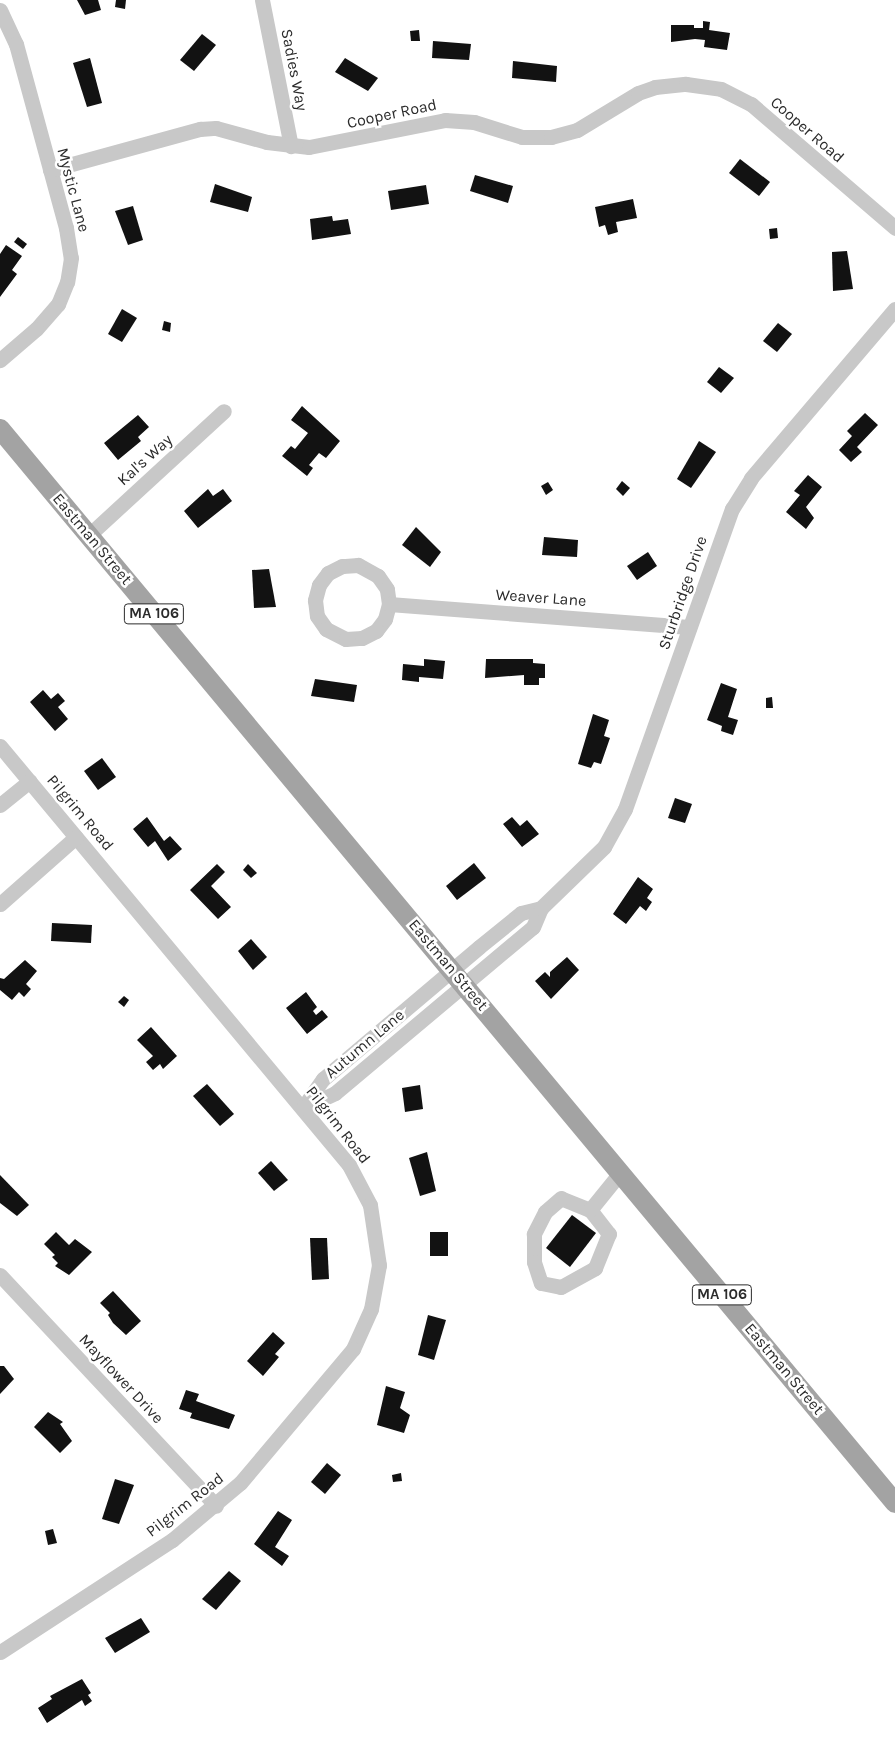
<!DOCTYPE html>
<style>
body{margin:0}
#map{position:relative;width:895px;height:1745px;overflow:hidden;background:#fff;font-family:Karla,sans-serif}
div>[style]{position:absolute}
[style*='--x']{left:calc(var(--x)*1px);top:calc(var(--y)*1px);width:calc(var(--w)*1px);rotate:calc(var(--a)*1deg)}
.building>*{inset:0;background:#121212}
.minor>*{height:15px;margin:-7.5px;padding:0 7.5px;transform-origin:7.5px;border-radius:7.5px;background:#c8c8c8}
.major>*{height:20px;margin:-10px;padding:0 10px;transform-origin:10px;border-radius:10px;background:#a3a3a3}
span{translate:-50% -50%;white-space:nowrap;text-align:center;line-height:1.15;-webkit-text-stroke:5px #fff;paint-order:stroke}
.shield-label span{padding:1px 4px;background:#fff;border:1px solid;border-radius:4px;-webkit-text-stroke-width:0}
.shield-label{font-size:15px;color:#2b2b2b;font-weight:700}
.street-label{font-size:16px;color:#2b2b2b}
</style>
<div id="map">
<div class="building">
<i style="clip-path:polygon(77px 0,98px 0,101px 10px,85px 15px)"></i>
<i style="clip-path:polygon(116px 0,126px 0,125px 9px,115px 7px)"></i>
<i style="clip-path:polygon(703px 21px,710px 22px,709px 30px,730px 33px,727px 50px,704px 47px,705px 40px,695px 39px,671px 42px,671px 25px,694px 25px,694px 28px,703px 28px)"></i>
<i style="clip-path:polygon(419px 30px,420px 41px,411px 41px,410px 31px)"></i>
<i style="clip-path:polygon(202px 34px,216px 45px,194px 71px,180px 60px)"></i>
<i style="clip-path:polygon(433px 41px,471px 44px,469px 60px,432px 58px)"></i>
<i style="clip-path:polygon(90px 58px,102px 103px,87px 107px,73px 63px)"></i>
<i style="clip-path:polygon(345px 58px,378px 78px,368px 91px,335px 72px)"></i>
<i style="clip-path:polygon(513px 61px,557px 66px,556px 82px,512px 78px)"></i>
<i style="clip-path:polygon(740px 159px,770px 182px,759px 196px,729px 173px)"></i>
<i style="clip-path:polygon(475px 175px,513px 186px,508px 203px,470px 191px)"></i>
<i style="clip-path:polygon(215px 184px,252px 197px,248px 212px,210px 202px)"></i>
<i style="clip-path:polygon(426px 185px,429px 204px,391px 210px,388px 191px)"></i>
<i style="clip-path:polygon(633px 199px,637px 218px,616px 222px,618px 232px,608px 235px,605px 225px,599px 227px,595px 207px)"></i>
<i style="clip-path:polygon(133px 206px,143px 240px,128px 245px,115px 211px)"></i>
<i style="clip-path:polygon(332px 216px,333px 221px,348px 219px,351px 234px,312px 240px,310px 219px)"></i>
<i style="clip-path:polygon(777px 228px,778px 238px,770px 239px,769px 229px)"></i>
<i style="clip-path:polygon(18px 237px,27px 244px,23px 249px,14px 242px)"></i>
<i style="clip-path:polygon(6px 245px,22px 256px,12px 270px,17px 274px,0 297px,0 254px)"></i>
<i style="clip-path:polygon(847px 251px,853px 289px,833px 291px,832px 252px)"></i>
<i style="clip-path:polygon(122px 309px,137px 318px,122px 342px,108px 334px)"></i>
<i style="clip-path:polygon(164px 321px,171px 323px,170px 332px,162px 330px)"></i>
<i style="clip-path:polygon(778px 323px,792px 334px,777px 352px,763px 341px)"></i>
<i style="clip-path:polygon(719px 367px,734px 378px,721px 393px,707px 382px)"></i>
<i style="clip-path:polygon(302px 406px,340px 441px,326px 458px,319px 453px,309px 465px,313px 468px,307px 476px,282px 456px,291px 446px,295px 449px,308px 433px,291px 420px)"></i>
<i style="clip-path:polygon(865px 413px,878px 425px,857px 447px,862px 452px,851px 462px,839px 450px,852px 436px,847px 431px)"></i>
<i style="clip-path:polygon(138px 415px,149px 427px,138px 437px,141px 441px,118px 460px,104px 443px)"></i>
<i style="clip-path:polygon(699px 441px,716px 452px,691px 488px,677px 479px)"></i>
<i style="clip-path:polygon(808px 475px,822px 487px,806px 507px,814px 518px,806px 529px,786px 512px,800px 495px,794px 491px)"></i>
<i style="clip-path:polygon(622px 481px,630px 488px,623px 496px,616px 489px)"></i>
<i style="clip-path:polygon(548px 482px,553px 490px,546px 495px,541px 486px)"></i>
<i style="clip-path:polygon(208px 489px,213px 496px,223px 489px,232px 501px,198px 528px,184px 511px)"></i>
<i style="clip-path:polygon(416px 527px,441px 552px,430px 567px,402px 545px)"></i>
<i style="clip-path:polygon(544px 537px,578px 540px,577px 557px,542px 555px)"></i>
<i style="clip-path:polygon(648px 552px,657px 566px,637px 580px,627px 566px)"></i>
<i style="clip-path:polygon(269px 569px,276px 607px,254px 608px,252px 570px)"></i>
<i style="clip-path:polygon(424px 659px,445px 661px,443px 679px,419px 677px,419px 682px,402px 680px,403px 664px,424px 666px)"></i>
<i style="clip-path:polygon(486px 659px,533px 659px,533px 663px,545px 664px,545px 678px,539px 678px,539px 685px,524px 685px,524px 675px,485px 678px)"></i>
<i style="clip-path:polygon(315px 679px,357px 685px,354px 702px,311px 696px)"></i>
<i style="clip-path:polygon(721px 683px,737px 689px,728px 717px,738px 720px,733px 735px,721px 731px,722px 726px,707px 720px)"></i>
<i style="clip-path:polygon(43px 690px,51px 699px,58px 693px,65px 701px,58px 707px,68px 719px,55px 731px,30px 702px)"></i>
<i style="clip-path:polygon(772px 697px,773px 708px,766px 708px,766px 698px)"></i>
<i style="clip-path:polygon(593px 714px,609px 720px,604px 736px,610px 738px,601px 764px,594px 762px,591px 768px,578px 764px)"></i>
<i style="clip-path:polygon(102px 758px,116px 777px,98px 790px,84px 771px)"></i>
<i style="clip-path:polygon(675px 798px,692px 804px,685px 823px,668px 818px)"></i>
<i style="clip-path:polygon(147px 817px,164px 841px,170px 836px,182px 849px,168px 861px,155px 841px,148px 847px,133px 829px)"></i>
<i style="clip-path:polygon(512px 817px,520px 826px,527px 820px,539px 834px,522px 847px,503px 824px)"></i>
<i style="clip-path:polygon(474px 863px,486px 878px,457px 900px,446px 886px)"></i>
<i style="clip-path:polygon(217px 864px,225px 872px,211px 886px,231px 907px,218px 919px,190px 890px)"></i>
<i style="clip-path:polygon(248px 864px,257px 873px,251px 878px,243px 870px)"></i>
<i style="clip-path:polygon(638px 877px,653px 889px,647px 898px,652px 902px,646px 911px,640px 906px,626px 924px,613px 914px)"></i>
<i style="clip-path:polygon(52px 923px,92px 925px,91px 943px,51px 941px)"></i>
<i style="clip-path:polygon(251px 939px,267px 957px,253px 970px,238px 951px)"></i>
<i style="clip-path:polygon(567px 957px,579px 970px,551px 999px,535px 981px,545px 972px,550px 977px,550px 972px)"></i>
<i style="clip-path:polygon(25px 960px,37px 971px,26px 984px,31px 989px,24px 997px,19px 992px,12px 1000px,0 990px,0 978px,4px 979px)"></i>
<i style="clip-path:polygon(306px 992px,317px 1007px,313px 1011px,316px 1015px,322px 1010px,328px 1017px,307px 1034px,286px 1008px)"></i>
<i style="clip-path:polygon(124px 996px,129px 1000px,124px 1007px,118px 1002px)"></i>
<i style="clip-path:polygon(151px 1027px,177px 1056px,163px 1069px,160px 1064px,153px 1070px,146px 1062px,153px 1056px,137px 1040px)"></i>
<i style="clip-path:polygon(207px 1084px,234px 1114px,220px 1126px,193px 1096px)"></i>
<i style="clip-path:polygon(420px 1085px,423px 1109px,405px 1112px,402px 1088px)"></i>
<i style="clip-path:polygon(427px 1152px,436px 1191px,420px 1196px,409px 1158px)"></i>
<i style="clip-path:polygon(271px 1161px,288px 1180px,274px 1191px,258px 1173px)"></i>
<i style="clip-path:polygon(0 1175px,29px 1205px,17px 1216px,0 1203px)"></i>
<i style="clip-path:polygon(572px 1215px,596px 1233px,570px 1267px,546px 1248px)"></i>
<i style="clip-path:polygon(56px 1232px,69px 1245px,75px 1239px,92px 1252px,69px 1275px,55px 1266px,58px 1263px,52px 1257px,55px 1255px,44px 1244px)"></i>
<i style="clip-path:polygon(430px 1232px,448px 1232px,448px 1256px,430px 1256px)"></i>
<i style="clip-path:polygon(310px 1238px,327px 1238px,329px 1279px,312px 1280px)"></i>
<i style="clip-path:polygon(113px 1291px,141px 1321px,126px 1335px,113px 1323px,108px 1315px,110px 1313px,100px 1303px)"></i>
<i style="clip-path:polygon(428px 1315px,446px 1320px,434px 1360px,418px 1355px)"></i>
<i style="clip-path:polygon(273px 1332px,285px 1343px,275px 1354px,279px 1357px,263px 1376px,247px 1361px)"></i>
<i style="clip-path:polygon(0 1366px,4px 1366px,14px 1379px,0 1394px)"></i>
<i style="clip-path:polygon(386px 1386px,405px 1392px,400px 1408px,410px 1415px,404px 1433px,377px 1425px)"></i>
<i style="clip-path:polygon(186px 1390px,199px 1394px,196px 1401px,235px 1415px,229px 1429px,190px 1418px,192px 1413px,179px 1409px)"></i>
<i style="clip-path:polygon(48px 1412px,63px 1422px,60px 1424px,72px 1441px,60px 1453px,34px 1427px)"></i>
<i style="clip-path:polygon(327px 1463px,341px 1475px,325px 1494px,311px 1482px)"></i>
<i style="clip-path:polygon(401px 1473px,402px 1481px,393px 1482px,392px 1475px)"></i>
<i style="clip-path:polygon(115px 1479px,134px 1485px,119px 1524px,102px 1519px)"></i>
<i style="clip-path:polygon(278px 1511px,292px 1520px,275px 1547px,289px 1556px,282px 1566px,254px 1544px)"></i>
<i style="clip-path:polygon(53px 1529px,57px 1543px,48px 1545px,45px 1531px)"></i>
<i style="clip-path:polygon(229px 1571px,241px 1581px,216px 1610px,202px 1599px)"></i>
<i style="clip-path:polygon(141px 1618px,150px 1632px,115px 1653px,105px 1638px)"></i>
<i style="clip-path:polygon(82px 1679px,91px 1693px,88px 1695px,92px 1701px,85px 1706px,82px 1700px,47px 1723px,38px 1708px,52px 1699px,50px 1696px)"></i>
</div>
<div class="minor">
<i style="--x:262;--y:0;--w:149;--a:78.8"></i>
<i style="--x:0;--y:10;--w:38;--a:65"></i>
<i style="--x:16;--y:44;--w:191;--a:74.8"></i>
<i style="--x:66;--y:228;--w:30;--a:81"></i>
<i style="--x:71;--y:258;--w:24;--a:99"></i>
<i style="--x:67;--y:282;--w:24;--a:112"></i>
<i style="--x:58;--y:304;--w:33;--a:131"></i>
<i style="--x:36;--y:329;--w:48;--a:139.3"></i>
<i style="--x:50;--y:170;--w:156;--a:-15.3"></i>
<i style="--x:200;--y:129;--w:16;--a:-4"></i>
<i style="--x:216;--y:128;--w:53;--a:15.4"></i>
<i style="--x:267;--y:142;--w:42;--a:6.8"></i>
<i style="--x:309;--y:147;--w:139;--a:-11.2"></i>
<i style="--x:445;--y:120;--w:29;--a:4"></i>
<i style="--x:474;--y:122;--w:50;--a:17.4"></i>
<i style="--x:522;--y:137;--w:29;--a:0"></i>
<i style="--x:551;--y:137;--w:27;--a:-15"></i>
<i style="--x:577;--y:130;--w:71;--a:-31.2"></i>
<i style="--x:638;--y:93;--w:18;--a:-19"></i>
<i style="--x:655;--y:87;--w:31;--a:-6"></i>
<i style="--x:686;--y:84;--w:35;--a:8"></i>
<i style="--x:721;--y:89;--w:34;--a:27"></i>
<i style="--x:751;--y:104;--w:190;--a:40.7"></i>
<i style="--x:89;--y:535;--w:183;--a:-42.6"></i>
<i style="--x:389;--y:604;--w:15;--a:-98"></i>
<i style="--x:387;--y:589;--w:16;--a:-125"></i>
<i style="--x:378;--y:576;--w:23;--a:-151"></i>
<i style="--x:358;--y:565;--w:16;--a:176"></i>
<i style="--x:342;--y:566;--w:16;--a:153"></i>
<i style="--x:328;--y:573;--w:15;--a:127"></i>
<i style="--x:319;--y:585;--w:16;--a:105"></i>
<i style="--x:315;--y:600;--w:16;--a:83"></i>
<i style="--x:317;--y:616;--w:16;--a:55"></i>
<i style="--x:326;--y:629;--w:22;--a:27"></i>
<i style="--x:346;--y:639;--w:16;--a:-4"></i>
<i style="--x:362;--y:638;--w:16;--a:-27"></i>
<i style="--x:376;--y:631;--w:15;--a:-53"></i>
<i style="--x:385;--y:619;--w:16;--a:-75"></i>
<i style="--x:389;--y:604;--w:301;--a:4.4"></i>
<i style="--x:0;--y:746;--w:545;--a:50.21"></i>
<i style="--x:349;--y:1165;--w:45;--a:62.3"></i>
<i style="--x:370;--y:1205;--w:61;--a:81.5"></i>
<i style="--x:379;--y:1265;--w:45;--a:100.3"></i>
<i style="--x:371;--y:1309;--w:44;--a:114.2"></i>
<i style="--x:353;--y:1349;--w:175;--a:130.1"></i>
<i style="--x:240;--y:1483;--w:89;--a:140"></i>
<i style="--x:172;--y:1540;--w:205;--a:146.9"></i>
<i style="--x:0;--y:805;--w:38;--a:-39"></i>
<i style="--x:0;--y:904;--w:101;--a:-41.4"></i>
<i style="--x:304;--y:1106;--w:33;--a:-55"></i>
<i style="--x:323;--y:1079;--w:204;--a:-40.2"></i>
<i style="--x:479;--y:947;--w:54;--a:-39"></i>
<i style="--x:521;--y:913;--w:21;--a:-14"></i>
<i style="--x:303;--y:1108;--w:35;--a:-25"></i>
<i style="--x:335;--y:1093;--w:258;--a:-40"></i>
<i style="--x:533;--y:927;--w:21;--a:-67"></i>
<i style="--x:541;--y:908;--w:88;--a:-44.1"></i>
<i style="--x:604;--y:847;--w:43;--a:-61.1"></i>
<i style="--x:625;--y:809;--w:319;--a:-70.4"></i>
<i style="--x:732;--y:509;--w:36;--a:-58"></i>
<i style="--x:751;--y:478;--w:222;--a:-49.6"></i>
<i style="--x:590;--y:1210;--w:31;--a:-158"></i>
<i style="--x:561;--y:1198;--w:21;--a:139"></i>
<i style="--x:545;--y:1212;--w:25;--a:117"></i>
<i style="--x:534;--y:1234;--w:28;--a:90"></i>
<i style="--x:534;--y:1262;--w:22;--a:72"></i>
<i style="--x:541;--y:1283;--w:20;--a:11"></i>
<i style="--x:561;--y:1287;--w:39;--a:-29"></i>
<i style="--x:595;--y:1268;--w:37;--a:-68"></i>
<i style="--x:609;--y:1234;--w:31;--a:-128"></i>
<i style="--x:590;--y:1210;--w:48;--a:-51"></i>
<i style="--x:0;--y:1275;--w:316;--a:46.9"></i>
</div>
<div class="major">
<i style="--x:0;--y:429;--w:1398;--a:50.19"></i>
</div>
<div class="shield-label">
<span style="left:154px;top:614px">MA 106</span>
<span style="left:722px;top:1295px">MA 106</span>
</div>
<div class="street-label">
<span style="left:294px;top:70px;rotate:79deg">Sadies Way</span>
<span style="left:392px;top:114px;rotate:-12deg">Cooper Road</span>
<span style="left:807px;top:130px;rotate:41deg">Cooper Road</span>
<span style="left:73px;top:190px;rotate:75deg">Mystic Lane</span>
<span style="left:145px;top:460px;rotate:-42deg">Kal's Way</span>
<span style="left:92px;top:539px;rotate:50deg">Eastman Street</span>
<span style="left:683px;top:593px;rotate:-71deg">Sturbridge Drive</span>
<span style="left:541px;top:598px;rotate:4deg">Weaver Lane</span>
<span style="left:80px;top:813px;rotate:50deg">Pilgrim Road</span>
<span style="left:448px;top:965px;rotate:50deg">Eastman Street</span>
<span style="left:365px;top:1044px;rotate:-40deg">Autumn Lane</span>
<span style="left:338px;top:1125px;rotate:52deg">Pilgrim Road</span>
<span style="left:784px;top:1369px;rotate:50deg">Eastman Street</span>
<span style="left:121px;top:1379px;rotate:47deg">Mayflower Drive</span>
<span style="left:185px;top:1505px;rotate:-38deg">Pilgrim Road</span>
</div>
</div>
